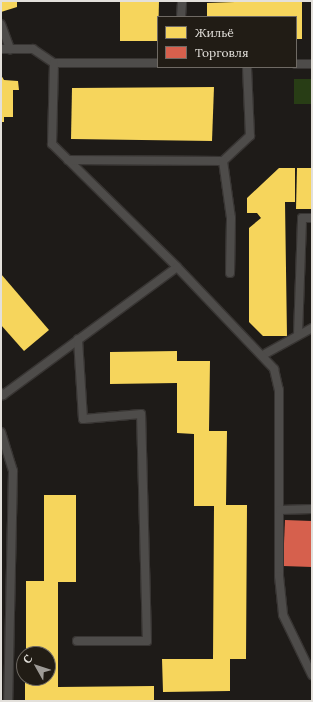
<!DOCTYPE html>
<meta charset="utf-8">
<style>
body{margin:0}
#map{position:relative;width:313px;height:702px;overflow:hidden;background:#1e1b18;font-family:Lora,serif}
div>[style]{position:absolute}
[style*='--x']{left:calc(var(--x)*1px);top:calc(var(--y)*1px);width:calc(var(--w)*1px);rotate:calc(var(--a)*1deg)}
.green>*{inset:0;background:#283d15}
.homes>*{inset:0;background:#f6d55c}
.shops>*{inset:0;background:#d6604d}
.roads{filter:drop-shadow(1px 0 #383533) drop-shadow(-1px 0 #383533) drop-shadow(0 1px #383533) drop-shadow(0 -1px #383533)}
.lane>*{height:8px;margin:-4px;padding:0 4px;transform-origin:4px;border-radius:4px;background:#4e4c4a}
span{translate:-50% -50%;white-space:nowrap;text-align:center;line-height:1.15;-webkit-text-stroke:4px #211c15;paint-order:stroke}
.frame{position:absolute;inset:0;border:2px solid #e3e0db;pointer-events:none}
.legend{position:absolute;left:157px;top:16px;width:140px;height:52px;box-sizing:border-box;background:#211c15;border:1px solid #6f6a64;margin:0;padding:5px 7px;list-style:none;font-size:12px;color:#e3e0db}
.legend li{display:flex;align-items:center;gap:8px;height:20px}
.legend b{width:20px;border:1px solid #6f6a64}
.north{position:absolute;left:16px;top:646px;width:40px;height:40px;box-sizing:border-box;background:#211c15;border:1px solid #6f6a64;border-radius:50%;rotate:309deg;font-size:11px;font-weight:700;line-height:16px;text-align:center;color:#e3e0db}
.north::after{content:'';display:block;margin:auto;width:14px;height:18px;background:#9e9b97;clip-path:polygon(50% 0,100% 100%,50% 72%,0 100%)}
</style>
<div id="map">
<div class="green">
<i style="clip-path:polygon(294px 79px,312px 79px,312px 104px,294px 104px)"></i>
</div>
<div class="homes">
<i style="clip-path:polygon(1px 1px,17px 1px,17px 7px,1px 12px)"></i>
<i style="clip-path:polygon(120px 1px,159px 1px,158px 41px,120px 41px)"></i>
<i style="clip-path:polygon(267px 1px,302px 1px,302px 39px,296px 39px,296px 17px,207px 17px,207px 3px)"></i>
<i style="clip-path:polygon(1px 75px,4px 80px,18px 81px,19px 90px,13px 90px,13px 117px,4px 117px,4px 122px,1px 122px)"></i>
<i style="clip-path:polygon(214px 87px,212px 141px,71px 139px,72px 88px)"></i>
<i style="clip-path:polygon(279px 168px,295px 168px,295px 202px,285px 202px,287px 336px,263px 336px,249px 322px,249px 228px,261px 218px,257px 213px,247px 213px,247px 198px)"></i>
<i style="clip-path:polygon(297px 168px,312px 168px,312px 209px,296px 209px)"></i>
<i style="clip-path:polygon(1px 274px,49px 330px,24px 351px,1px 325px)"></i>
<i style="clip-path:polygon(177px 351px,177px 361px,210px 361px,209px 431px,227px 431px,226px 505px,247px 505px,246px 659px,230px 659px,230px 691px,163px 692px,162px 659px,213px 659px,214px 506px,194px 506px,194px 434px,177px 433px,177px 383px,110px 384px,110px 352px)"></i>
<i style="clip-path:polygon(44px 495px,76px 495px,76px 582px,58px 582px,58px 687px,154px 686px,154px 701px,25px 701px,25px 678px,48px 678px,48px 654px,26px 654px,26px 581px,44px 581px)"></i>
</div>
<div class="shops">
<i style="clip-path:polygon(285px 520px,312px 521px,312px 567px,283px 566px)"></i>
</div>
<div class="roads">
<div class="lane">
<i style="--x:181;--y:17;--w:16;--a:-86"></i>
<i style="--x:1;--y:24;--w:27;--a:70"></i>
<i style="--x:1;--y:49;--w:32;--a:0"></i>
<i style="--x:33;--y:49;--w:25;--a:34"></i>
<i style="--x:158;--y:63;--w:104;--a:180"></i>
<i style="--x:54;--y:63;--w:81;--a:91.4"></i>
<i style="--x:52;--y:144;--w:175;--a:44.5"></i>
<i style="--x:296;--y:64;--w:16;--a:0"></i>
<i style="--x:68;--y:160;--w:155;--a:0.4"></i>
<i style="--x:223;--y:161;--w:37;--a:-43"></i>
<i style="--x:250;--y:136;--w:69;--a:-92.5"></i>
<i style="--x:223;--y:161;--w:58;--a:82"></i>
<i style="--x:231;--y:218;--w:55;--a:91"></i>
<i style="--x:298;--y:335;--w:117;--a:-88"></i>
<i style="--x:302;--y:218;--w:10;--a:0"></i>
<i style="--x:263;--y:355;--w:56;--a:-28.9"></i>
<i style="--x:1;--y:393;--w:3;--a:45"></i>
<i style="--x:3;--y:395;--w:216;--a:-36.3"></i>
<i style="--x:177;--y:267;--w:141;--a:46.4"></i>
<i style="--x:274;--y:369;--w:22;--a:77"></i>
<i style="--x:279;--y:390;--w:186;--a:90"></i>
<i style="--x:279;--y:576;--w:39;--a:84"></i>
<i style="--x:283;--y:615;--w:67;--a:64.2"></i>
<i style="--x:1;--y:432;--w:41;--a:72.9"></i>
<i style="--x:13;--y:471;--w:230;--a:91.2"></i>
<i style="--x:280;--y:510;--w:32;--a:-2"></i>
<i style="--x:77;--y:641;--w:70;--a:0"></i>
<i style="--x:147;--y:641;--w:227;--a:-91.5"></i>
<i style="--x:141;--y:414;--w:58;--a:175.1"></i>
<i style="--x:83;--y:419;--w:80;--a:-93.6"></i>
</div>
</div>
<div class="frame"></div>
<ul class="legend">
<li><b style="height:11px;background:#f6d55c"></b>Жильё</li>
<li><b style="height:11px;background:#d6604d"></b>Торговля</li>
</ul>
<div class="north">С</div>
</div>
